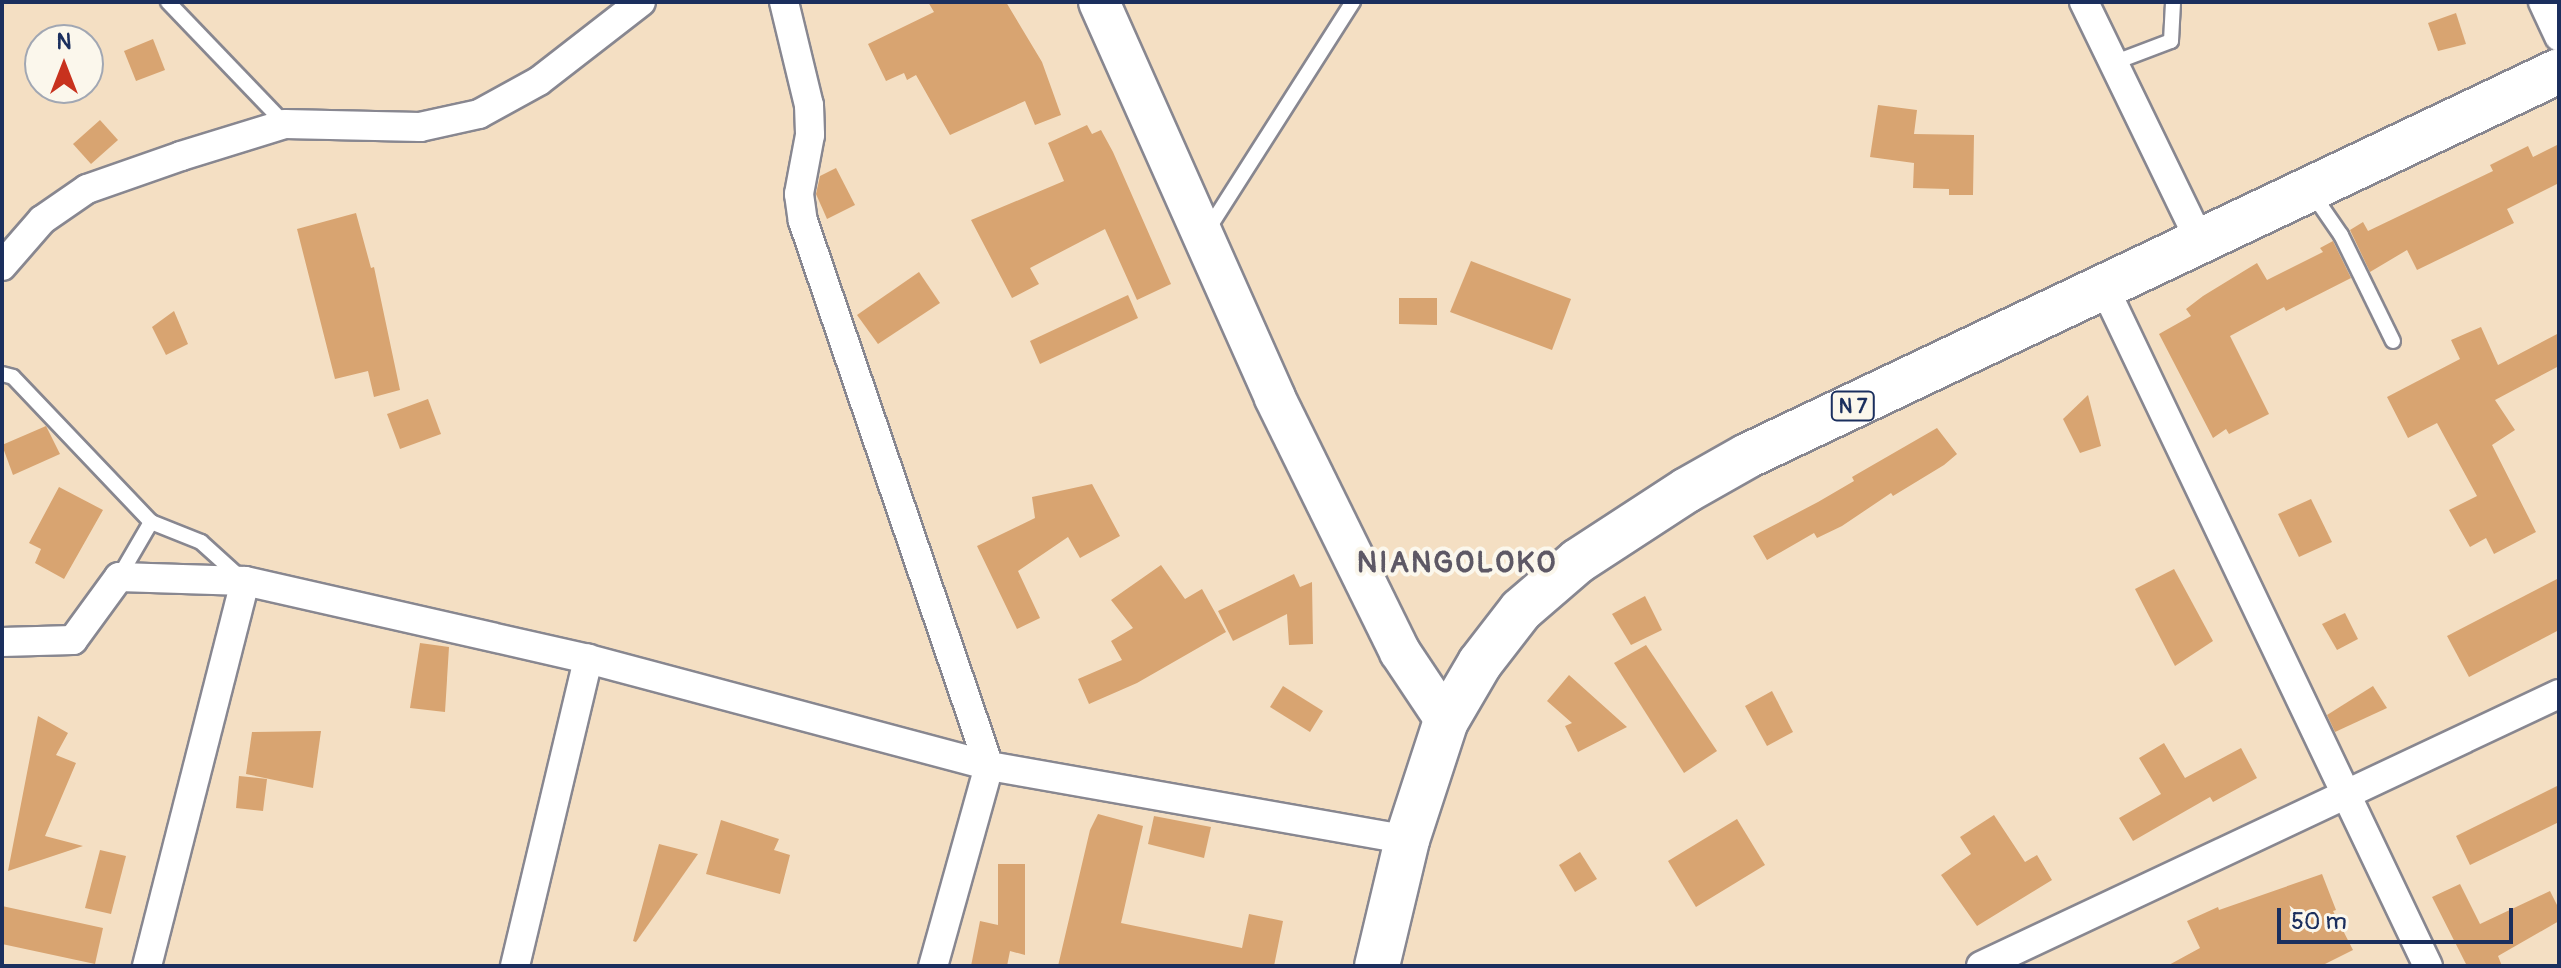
<!DOCTYPE html>
<style>
body{margin:0}
#map{position:relative;width:2561px;height:968px;overflow:hidden;background:#f4dfc3;font-family:Pangolin,sans-serif}
div>[style]{position:absolute}
[style*='--x']{left:calc(var(--x)*1px);top:calc(var(--y)*1px);width:calc(var(--w)*1px);rotate:calc(var(--a)*1deg)}
.building>*{inset:0;background:#d8a471}
.roads{filter:drop-shadow(2px 0 #888790) drop-shadow(-2px 0 #888790) drop-shadow(0 2px #888790) drop-shadow(0 -2px #888790)}
.service>*{height:14px;margin:-7px;padding:0 7px;transform-origin:7px;border-radius:7px;background:#fff}
.minor>*{height:28px;margin:-14px;padding:0 14px;transform-origin:14px;border-radius:14px;background:#fff}
.secondary>*{height:40px;margin:-20px;padding:0 20px;transform-origin:20px;border-radius:20px;background:#fff}
.trunk>*{height:44px;margin:-22px;padding:0 22px;transform-origin:22px;border-radius:22px;background:#fff}
span{translate:-50% -50%;white-space:nowrap;text-align:center;line-height:1.15;-webkit-text-stroke:8px #fbf7ec;paint-order:stroke}
.shield-label span{padding:2px 6px;background:#fbf7ec;border:2px solid;border-radius:6px;-webkit-text-stroke-width:0}
.shield-label{font-size:20px;color:#1b2f5e;font-weight:700}
.district-label{font-size:30px;color:#5d5865;font-weight:700;letter-spacing:2px}
.frame{position:absolute;inset:0;border:4px solid #1b2f5e;pointer-events:none}
.north{position:absolute;left:24px;top:24px;width:80px;height:80px;box-sizing:border-box;background:#fbf7ec;border:2px solid #a1a7b3;border-radius:50%;rotate:0deg;font-size:22px;font-weight:700;line-height:32px;text-align:center;color:#1b2f5e}
.north::after{content:'';display:block;margin:auto;width:28px;height:36px;background:#c8321e;clip-path:polygon(50% 0,100% 100%,50% 72%,0 100%)}
.scale{position:absolute;left:2277px;top:908px;width:236px;height:36px;box-sizing:border-box;border:4px solid #1b2f5e;border-top:0;padding-left:10px;font-size:24px;line-height:28px;white-space:nowrap;color:#1b2f5e;-webkit-text-stroke:6px #fbf7ec;paint-order:stroke}
</style>
<div id="map">
<div class="building">
<i style="clip-path:polygon(928px 2px,1006px 2px,1042px 62px,1061px 115px,1035px 125px,1025px 101px,950px 135px,916px 75px,907px 80px,904px 73px,886px 81px,868px 44px,934px 12px)"></i>
<i style="clip-path:polygon(2456px 13px,2466px 44px,2438px 51px,2428px 23px)"></i>
<i style="clip-path:polygon(153px 39px,165px 70px,136px 81px,124px 51px)"></i>
<i style="clip-path:polygon(1878px 105px,1917px 110px,1914px 134px,1974px 135px,1973px 195px,1949px 195px,1949px 189px,1913px 188px,1914px 163px,1870px 157px)"></i>
<i style="clip-path:polygon(100px 120px,118px 140px,91px 164px,73px 144px)"></i>
<i style="clip-path:polygon(1087px 125px,1092px 134px,1101px 130px,1113px 152px,1171px 284px,1137px 300px,1105px 229px,1030px 268px,1039px 284px,1012px 298px,971px 220px,1064px 181px,1048px 143px)"></i>
<i style="clip-path:polygon(2559px 144px,2559px 183px,2507px 209px,2514px 223px,2417px 270px,2407px 250px,2370px 272px,2350px 230px,2363px 222px,2368px 231px,2493px 171px,2490px 165px,2528px 146px,2533px 157px)"></i>
<i style="clip-path:polygon(836px 168px,855px 205px,827px 219px,816px 194px,820px 176px)"></i>
<i style="clip-path:polygon(356px 213px,371px 268px,374px 267px,400px 390px,374px 397px,368px 371px,335px 379px,297px 229px)"></i>
<i style="clip-path:polygon(2333px 241px,2351px 278px,2286px 311px,2284px 307px,2230px 336px,2269px 414px,2229px 434px,2226px 429px,2213px 438px,2159px 334px,2191px 316px,2186px 309px,2203px 296px,2257px 263px,2267px 280px,2323px 252px,2320px 248px)"></i>
<i style="clip-path:polygon(1471px 261px,1571px 299px,1552px 350px,1450px 312px)"></i>
<i style="clip-path:polygon(919px 272px,940px 303px,878px 344px,857px 315px)"></i>
<i style="clip-path:polygon(1128px 295px,1138px 318px,1040px 364px,1030px 341px)"></i>
<i style="clip-path:polygon(1399px 298px,1437px 298px,1437px 325px,1399px 324px)"></i>
<i style="clip-path:polygon(174px 311px,188px 344px,166px 355px,152px 327px)"></i>
<i style="clip-path:polygon(2481px 327px,2498px 365px,2559px 333px,2559px 366px,2495px 400px,2515px 430px,2492px 445px,2536px 532px,2494px 554px,2486px 538px,2470px 547px,2449px 510px,2477px 496px,2437px 423px,2408px 438px,2387px 397px,2460px 359px,2451px 340px)"></i>
<i style="clip-path:polygon(2088px 395px,2101px 446px,2080px 453px,2063px 419px)"></i>
<i style="clip-path:polygon(428px 399px,441px 434px,400px 449px,387px 414px)"></i>
<i style="clip-path:polygon(46px 426px,60px 454px,13px 475px,2px 445px)"></i>
<i style="clip-path:polygon(1937px 428px,1957px 454px,1944px 465px,1893px 496px,1891px 493px,1842px 526px,1817px 538px,1814px 533px,1767px 560px,1753px 536px,1818px 502px,1854px 481px,1852px 477px)"></i>
<i style="clip-path:polygon(1092px 484px,1120px 536px,1080px 558px,1068px 537px,1018px 571px,1040px 618px,1017px 629px,977px 546px,1035px 518px,1032px 497px)"></i>
<i style="clip-path:polygon(59px 487px,103px 510px,64px 579px,35px 563px,41px 549px,29px 543px)"></i>
<i style="clip-path:polygon(2311px 499px,2332px 542px,2299px 557px,2278px 514px)"></i>
<i style="clip-path:polygon(1161px 565px,1185px 599px,1202px 589px,1226px 632px,1137px 683px,1089px 704px,1078px 679px,1122px 660px,1111px 641px,1133px 628px,1111px 600px)"></i>
<i style="clip-path:polygon(2174px 569px,2213px 641px,2175px 666px,2135px 589px)"></i>
<i style="clip-path:polygon(1294px 574px,1300px 587px,1312px 582px,1313px 644px,1289px 645px,1287px 614px,1233px 641px,1218px 611px)"></i>
<i style="clip-path:polygon(2559px 578px,2559px 630px,2469px 677px,2447px 636px)"></i>
<i style="clip-path:polygon(1645px 596px,1662px 630px,1631px 645px,1612px 614px)"></i>
<i style="clip-path:polygon(2345px 613px,2358px 639px,2337px 650px,2322px 624px)"></i>
<i style="clip-path:polygon(420px 643px,449px 647px,445px 712px,410px 708px)"></i>
<i style="clip-path:polygon(1646px 645px,1717px 751px,1684px 773px,1614px 663px)"></i>
<i style="clip-path:polygon(1569px 675px,1627px 727px,1578px 752px,1565px 726px,1572px 723px,1547px 701px)"></i>
<i style="clip-path:polygon(1283px 686px,1323px 711px,1310px 732px,1270px 707px)"></i>
<i style="clip-path:polygon(2373px 686px,2387px 708px,2335px 732px,2327px 715px)"></i>
<i style="clip-path:polygon(1772px 691px,1793px 732px,1767px 746px,1745px 706px)"></i>
<i style="clip-path:polygon(38px 716px,68px 733px,56px 755px,76px 763px,45px 836px,83px 846px,8px 871px)"></i>
<i style="clip-path:polygon(321px 731px,313px 788px,246px 774px,252px 732px)"></i>
<i style="clip-path:polygon(2164px 743px,2185px 778px,2241px 748px,2257px 778px,2213px 802px,2210px 797px,2133px 841px,2119px 818px,2161px 794px,2139px 758px)"></i>
<i style="clip-path:polygon(239px 776px,267px 779px,263px 811px,236px 808px)"></i>
<i style="clip-path:polygon(2559px 785px,2559px 822px,2470px 865px,2456px 836px)"></i>
<i style="clip-path:polygon(1098px 814px,1143px 826px,1121px 923px,1242px 948px,1249px 914px,1283px 921px,1274px 966px,1058px 966px,1090px 830px)"></i>
<i style="clip-path:polygon(1994px 815px,2025px 862px,2037px 855px,2052px 880px,1977px 926px,1941px 875px,1971px 854px,1960px 837px)"></i>
<i style="clip-path:polygon(1154px 816px,1211px 827px,1204px 858px,1148px 844px)"></i>
<i style="clip-path:polygon(1737px 819px,1765px 865px,1696px 907px,1668px 861px)"></i>
<i style="clip-path:polygon(721px 820px,779px 839px,774px 850px,790px 855px,780px 894px,706px 874px)"></i>
<i style="clip-path:polygon(659px 844px,698px 854px,636px 942px,633px 941px)"></i>
<i style="clip-path:polygon(100px 850px,126px 856px,111px 914px,85px 908px)"></i>
<i style="clip-path:polygon(1580px 852px,1597px 879px,1575px 892px,1559px 865px)"></i>
<i style="clip-path:polygon(998px 864px,1025px 864px,1025px 955px,1010px 951px,1007px 966px,971px 966px,980px 921px,998px 925px)"></i>
<i style="clip-path:polygon(2322px 874px,2336px 910px,2333px 911px,2353px 950px,2321px 966px,2167px 966px,2200px 948px,2187px 921px,2218px 907px,2219px 910px)"></i>
<i style="clip-path:polygon(2460px 884px,2480px 924px,2550px 891px,2559px 909px,2559px 921px,2498px 956px,2502px 966px,2467px 966px,2432px 897px)"></i>
<i style="clip-path:polygon(2px 906px,103px 928px,95px 964px,2px 944px)"></i>
</div>
<div class="roads">
<div class="service">
<i style="--x:168;--y:2;--w:169;--a:46.2"></i>
<i style="--x:2113;--y:63;--w:62;--a:-20.8"></i>
<i style="--x:2171;--y:41;--w:39;--a:-87"></i>
<i style="--x:2312;--y:193;--w:51;--a:55.4"></i>
<i style="--x:2341;--y:235;--w:118;--a:63.9"></i>
<i style="--x:1207;--y:231;--w:272;--a:-57.5"></i>
<i style="--x:2;--y:374;--w:11;--a:15"></i>
<i style="--x:13;--y:377;--w:200;--a:46.4"></i>
<i style="--x:119;--y:577;--w:64;--a:-59.8"></i>
<i style="--x:151;--y:522;--w:54;--a:21.8"></i>
<i style="--x:201;--y:542;--w:55;--a:42.1"></i>
</div>
<div class="minor">
<i style="--x:784;--y:2;--w:106;--a:76.4"></i>
<i style="--x:809;--y:105;--w:30;--a:88"></i>
<i style="--x:810;--y:135;--w:60;--a:100.6"></i>
<i style="--x:799;--y:194;--w:27;--a:82"></i>
<i style="--x:803;--y:221;--w:576;--a:71.16"></i>
<i style="--x:989;--y:766;--w:208;--a:105.6"></i>
<i style="--x:2084;--y:2;--w:266;--a:64.1"></i>
<i style="--x:2543;--y:2;--w:38;--a:65"></i>
<i style="--x:2;--y:266;--w:61;--a:-49"></i>
<i style="--x:42;--y:220;--w:55;--a:-34.6"></i>
<i style="--x:87;--y:189;--w:100;--a:-19.3"></i>
<i style="--x:181;--y:156;--w:109;--a:-17.1"></i>
<i style="--x:285;--y:124;--w:135;--a:1.3"></i>
<i style="--x:420;--y:127;--w:60;--a:-12.4"></i>
<i style="--x:479;--y:114;--w:68;--a:-28.8"></i>
<i style="--x:539;--y:81;--w:129;--a:-37.8"></i>
<i style="--x:2104;--y:287;--w:752;--a:64.49"></i>
<i style="--x:2;--y:642;--w:71;--a:-1.6"></i>
<i style="--x:73;--y:640;--w:78;--a:-53.9"></i>
<i style="--x:119;--y:577;--w:126;--a:1.8"></i>
<i style="--x:245;--y:581;--w:352;--a:12.8"></i>
<i style="--x:588;--y:659;--w:415;--a:14.9"></i>
<i style="--x:989;--y:766;--w:424;--a:10"></i>
<i style="--x:147;--y:966;--w:397;--a:-75.7"></i>
<i style="--x:515;--y:966;--w:316;--a:-76.6"></i>
<i style="--x:1981;--y:966;--w:639;--a:-25.2"></i>
</div>
<div class="secondary">
<i style="--x:1099;--y:2;--w:433;--a:66"></i>
<i style="--x:1275;--y:398;--w:283;--a:63.8"></i>
<i style="--x:1400;--y:652;--w:83;--a:56.3"></i>
</div>
<div class="trunk">
<i style="--x:1377;--y:966;--w:130;--a:-76.6"></i>
<i style="--x:1407;--y:840;--w:125;--a:-71.9"></i>
<i style="--x:1446;--y:721;--w:67;--a:-59.6"></i>
<i style="--x:1480;--y:663;--w:67;--a:-52.3"></i>
<i style="--x:1521;--y:610;--w:75;--a:-40.7"></i>
<i style="--x:1578;--y:561;--w:130;--a:-33.1"></i>
<i style="--x:1687;--y:490;--w:69;--a:-29.5"></i>
<i style="--x:1747;--y:456;--w:899;--a:-25.37"></i>
</div>
</div>
<div class="shield-label">
<span style="left:1853px;top:406px">N 7</span>
</div>
<div class="district-label">
<span style="left:1457px;top:563px">NIANGOLOKO</span>
</div>
<div class="frame"></div>
<div class="north">N</div>
<div class="scale">50 m</div>
</div>
